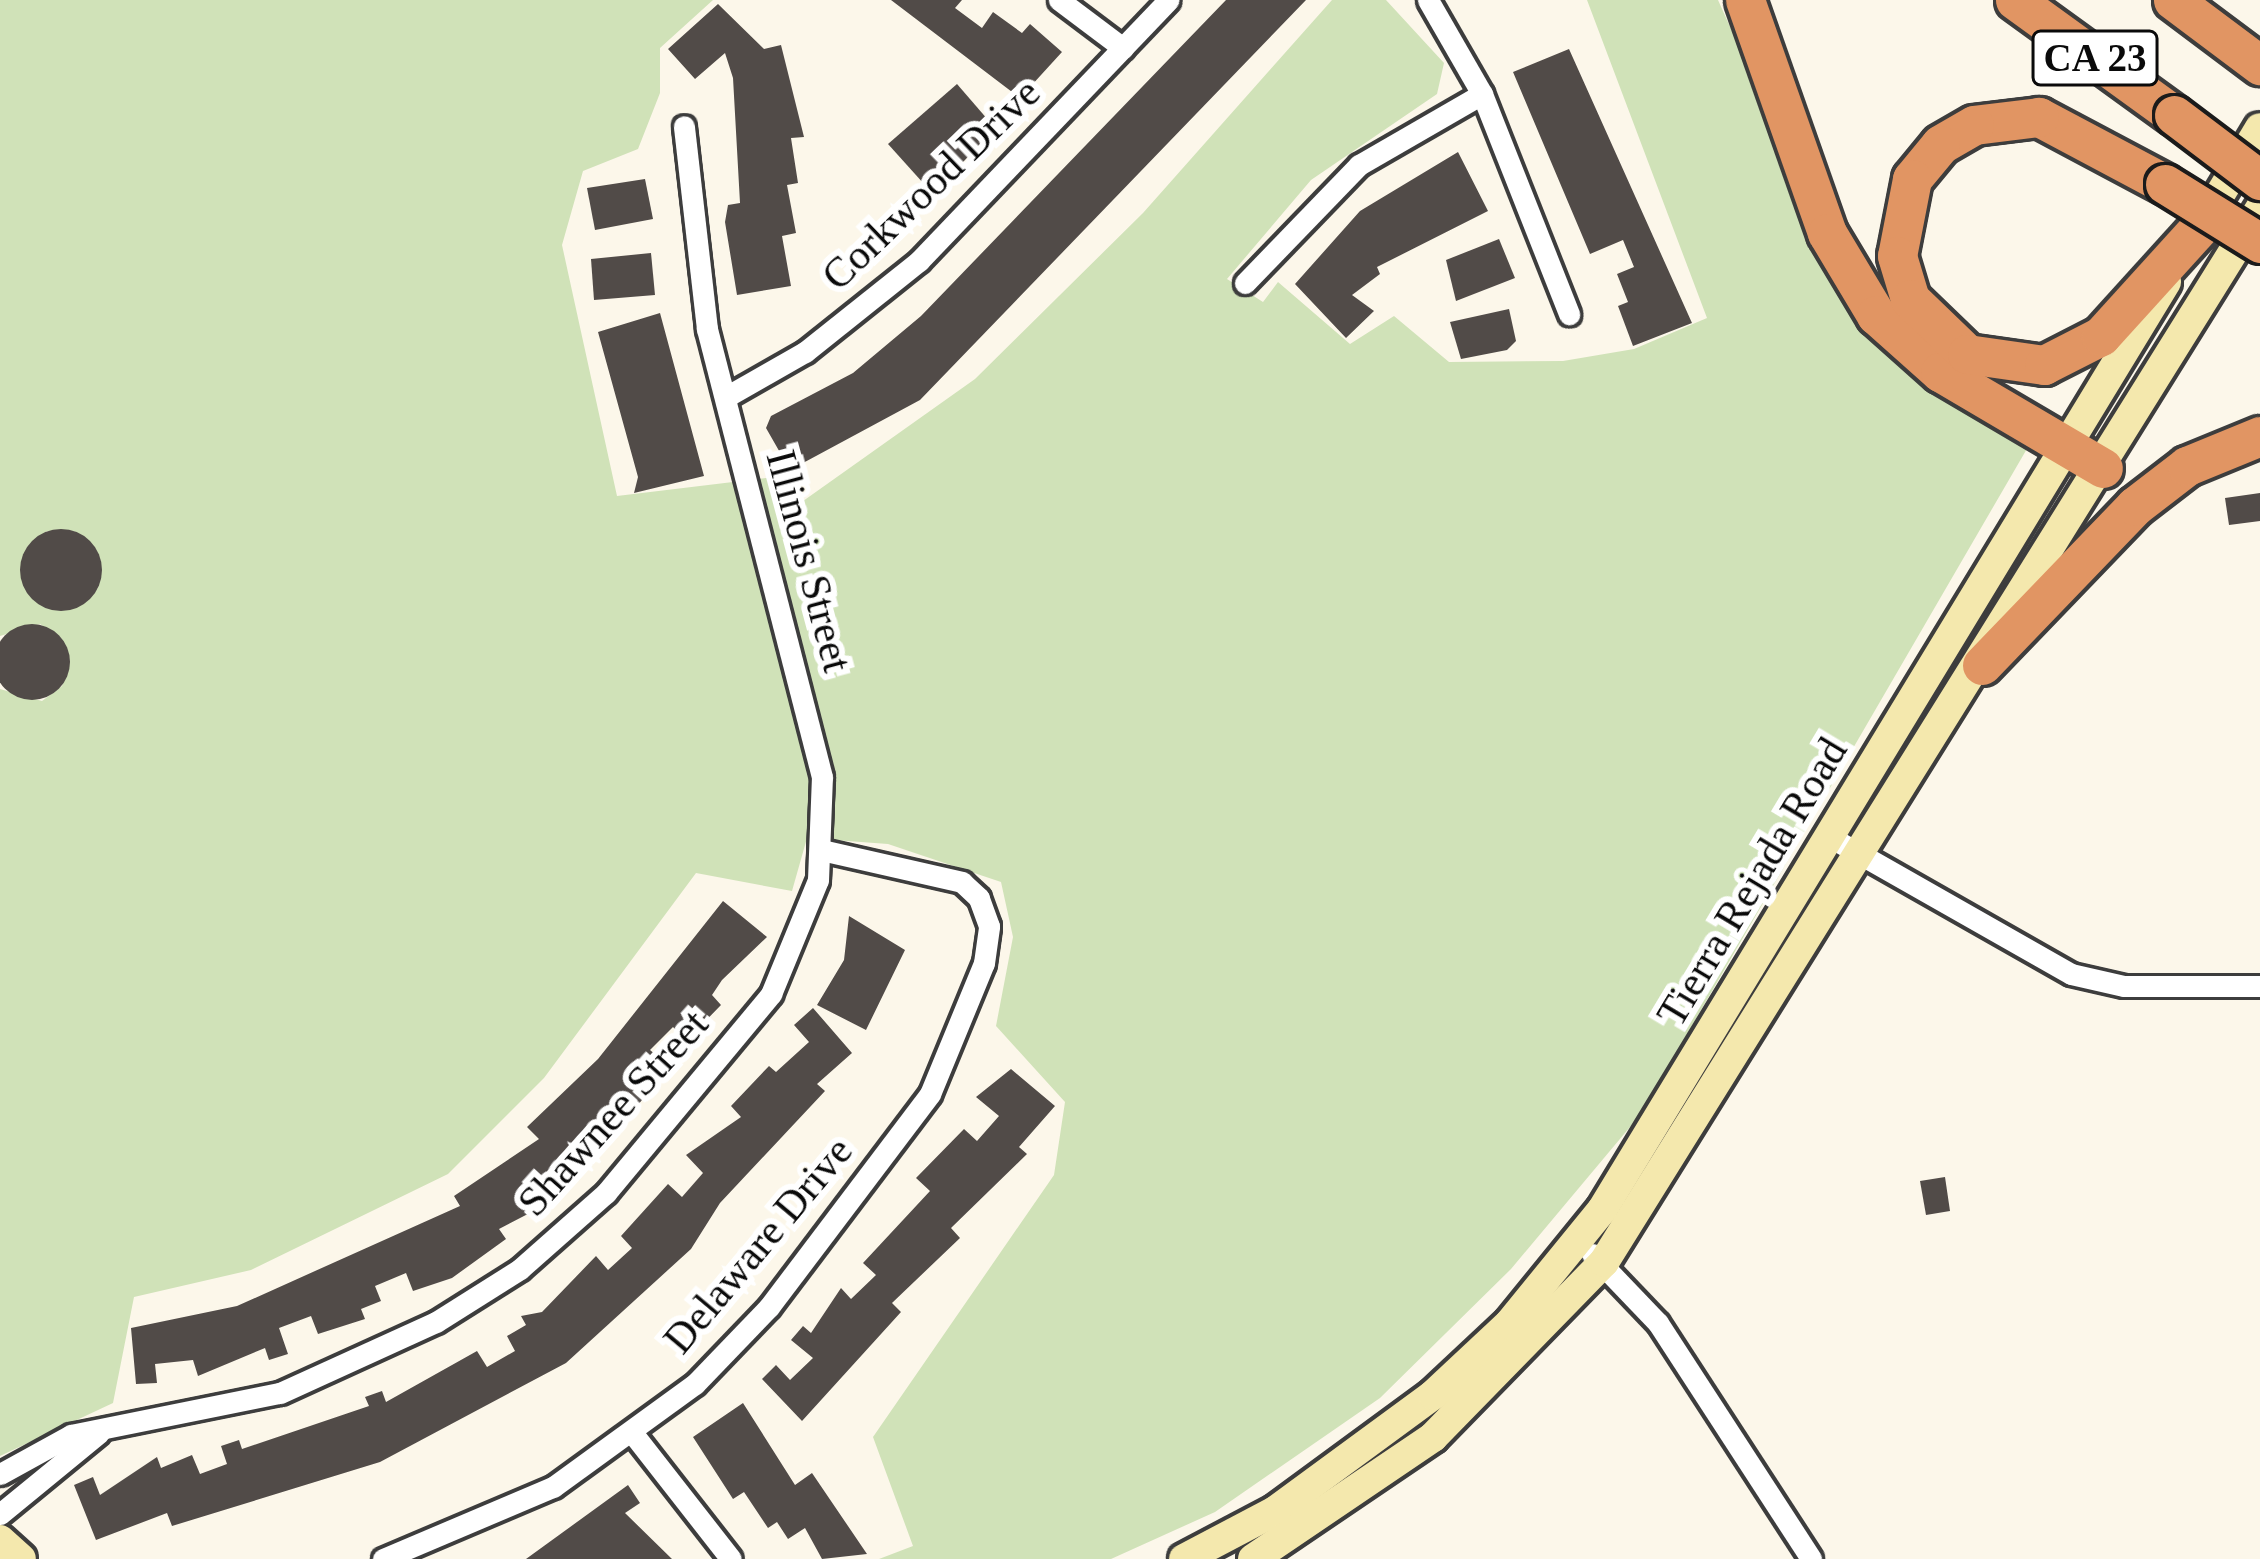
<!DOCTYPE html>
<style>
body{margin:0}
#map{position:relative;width:2260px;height:1559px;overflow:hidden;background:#fcf7ea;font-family:"Times New Roman",serif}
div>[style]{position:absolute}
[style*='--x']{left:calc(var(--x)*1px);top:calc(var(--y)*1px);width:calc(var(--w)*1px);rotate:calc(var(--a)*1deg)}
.green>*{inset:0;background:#d0e2b8}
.building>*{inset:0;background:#514b48}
.round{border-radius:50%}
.roads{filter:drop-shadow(3px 0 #3d3d3d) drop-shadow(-3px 0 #3d3d3d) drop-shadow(0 3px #3d3d3d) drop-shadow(0 -3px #3d3d3d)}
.street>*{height:21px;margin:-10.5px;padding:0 10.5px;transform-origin:10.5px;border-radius:10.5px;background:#fff}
.secondary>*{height:30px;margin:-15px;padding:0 15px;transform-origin:15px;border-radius:15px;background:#f4e8ad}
.highway>*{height:39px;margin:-19.5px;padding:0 19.5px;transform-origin:19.5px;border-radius:19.5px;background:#e19563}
.bridges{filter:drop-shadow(3px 0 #1b1b1b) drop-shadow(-3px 0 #1b1b1b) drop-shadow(0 3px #1b1b1b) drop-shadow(0 -3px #1b1b1b)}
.highway-bridge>*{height:39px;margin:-19.5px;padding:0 19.5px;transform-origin:19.5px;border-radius:19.5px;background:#e19563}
span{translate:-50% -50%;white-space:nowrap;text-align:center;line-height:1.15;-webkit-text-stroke:12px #fff;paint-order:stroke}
.shield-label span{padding:3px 9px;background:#fff;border:3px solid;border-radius:9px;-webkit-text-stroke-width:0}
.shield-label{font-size:39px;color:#0a0a0a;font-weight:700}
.street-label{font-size:42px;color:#0a0a0a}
</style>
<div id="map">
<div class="green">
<i style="clip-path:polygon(evenodd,0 0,713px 0,660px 48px,660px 93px,638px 149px,583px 171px,562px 245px,617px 496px,774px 477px,782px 516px,975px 379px,1143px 213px,1332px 0,1386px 0,1444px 63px,1437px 94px,1311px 180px,1227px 279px,1263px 302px,1278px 282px,1350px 344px,1394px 316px,1449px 362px,1563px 361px,1634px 349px,1707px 318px,1587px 0,1718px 0,1867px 331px,1919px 380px,2028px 447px,1640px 1115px,1511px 1269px,1380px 1398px,1215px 1512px,1111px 1559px,879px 1559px,913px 1546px,873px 1437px,1054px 1175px,1065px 1102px,996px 1026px,1013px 937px,1001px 882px,888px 844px,807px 838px,792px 891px,696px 873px,544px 1078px,448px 1174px,251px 1270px,134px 1297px,113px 1403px,0 1456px,0 689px,42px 701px,62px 686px,69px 662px,61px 638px,40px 624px,0 636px,0 0,47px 531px,74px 531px,101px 561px,98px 588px,77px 607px,52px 609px,23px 585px,27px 547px,47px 531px)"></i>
</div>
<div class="building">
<i style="clip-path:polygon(891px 0,962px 0,955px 8px,982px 28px,993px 12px,1022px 33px,1030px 24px,1062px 52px,1020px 98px)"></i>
<i style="clip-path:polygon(1226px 0,1306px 0,920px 400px,790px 470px,766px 428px,771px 416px,853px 373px,921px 316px)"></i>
<i style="clip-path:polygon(718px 4px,764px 49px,781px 45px,804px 137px,791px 138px,798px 183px,787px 185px,796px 233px,782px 236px,791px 286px,737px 295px,725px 222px,728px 205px,740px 203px,733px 78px,725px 53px,695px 79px,668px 49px)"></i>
<i style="clip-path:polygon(1569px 49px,1692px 323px,1633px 346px,1618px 306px,1628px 302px,1617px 274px,1634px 267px,1623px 240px,1590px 254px,1513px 72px)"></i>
<i style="clip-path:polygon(957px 84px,995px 128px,933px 194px,888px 144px)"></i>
<i style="clip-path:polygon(1458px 152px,1488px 211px,1377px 267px,1380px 274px,1352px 295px,1374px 311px,1346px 338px,1295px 284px,1360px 211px)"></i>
<i style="clip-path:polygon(645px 179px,653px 219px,595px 230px,587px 188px)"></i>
<i style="clip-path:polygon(1499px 239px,1515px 278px,1456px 301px,1446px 260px)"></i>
<i style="clip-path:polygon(651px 253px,655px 295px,594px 300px,591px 259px)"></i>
<i style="clip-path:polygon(1509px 309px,1516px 341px,1507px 350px,1461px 359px,1450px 322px)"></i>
<i style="clip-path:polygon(660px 313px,704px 476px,634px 493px,638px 477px,598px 332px)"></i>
<i style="clip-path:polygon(2260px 493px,2260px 521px,2229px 525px,2225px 498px)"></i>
<i class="round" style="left:20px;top:529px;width:82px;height:82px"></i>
<i class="round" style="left:-6px;top:624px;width:76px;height:76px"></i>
<i style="clip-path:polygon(723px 901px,767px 937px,722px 980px,712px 995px,721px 1005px,686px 1041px,673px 1027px,650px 1050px,663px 1061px,649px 1078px,656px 1084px,602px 1146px,538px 1186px,551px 1202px,499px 1229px,506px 1239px,452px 1278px,413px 1291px,406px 1273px,375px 1286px,381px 1301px,361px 1309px,365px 1319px,318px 1334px,311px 1316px,279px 1328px,288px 1354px,269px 1360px,265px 1348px,198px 1376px,193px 1360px,155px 1364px,157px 1383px,136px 1384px,131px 1328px,237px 1306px,460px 1206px,454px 1196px,539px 1139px,527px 1127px,598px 1059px)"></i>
<i style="clip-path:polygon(849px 916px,905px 950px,866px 1030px,817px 1005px,844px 960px)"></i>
<i style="clip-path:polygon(813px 1008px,852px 1053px,817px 1084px,825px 1091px,720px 1203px,691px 1249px,566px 1363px,380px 1462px,172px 1526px,167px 1513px,96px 1540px,74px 1485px,93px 1477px,100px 1495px,157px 1457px,161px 1468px,192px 1455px,200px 1474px,227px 1464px,221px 1446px,239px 1440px,242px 1449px,369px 1406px,365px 1397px,382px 1391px,386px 1402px,477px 1351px,487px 1367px,515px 1351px,507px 1336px,526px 1325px,521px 1316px,542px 1312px,596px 1256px,608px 1270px,632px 1248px,621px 1236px,668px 1184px,682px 1197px,703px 1173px,686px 1155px,741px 1117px,731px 1106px,769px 1066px,776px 1072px,809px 1042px,794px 1025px)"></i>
<i style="clip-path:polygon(1011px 1069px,1055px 1106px,1019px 1147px,1027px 1154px,951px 1228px,960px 1238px,892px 1303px,901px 1312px,802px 1421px,762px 1379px,776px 1365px,790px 1380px,813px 1358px,791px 1340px,803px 1326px,811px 1333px,841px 1288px,851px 1299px,876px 1275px,863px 1263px,930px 1191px,916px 1178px,964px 1129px,977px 1141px,999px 1116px,976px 1097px)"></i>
<i style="clip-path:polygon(1945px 1177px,1950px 1211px,1926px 1215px,1920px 1181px)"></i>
<i style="clip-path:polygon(743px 1403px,795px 1485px,812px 1473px,867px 1554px,822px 1559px,805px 1528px,788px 1539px,777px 1522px,768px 1528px,744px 1492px,733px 1499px,693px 1437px)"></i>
<i style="clip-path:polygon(628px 1485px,640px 1503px,625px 1513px,672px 1559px,526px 1559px)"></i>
</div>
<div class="roads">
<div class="street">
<i style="--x:1059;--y:0;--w:80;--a:36.9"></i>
<i style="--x:1428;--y:0;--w:108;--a:60.1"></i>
<i style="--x:1482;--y:94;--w:237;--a:68.4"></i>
<i style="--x:1245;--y:283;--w:164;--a:-46"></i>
<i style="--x:1359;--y:165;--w:142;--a:-30"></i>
<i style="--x:726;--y:397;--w:91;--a:-29.7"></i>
<i style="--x:805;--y:352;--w:146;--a:-38.6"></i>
<i style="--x:919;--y:261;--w:361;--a:-46.3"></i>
<i style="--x:1830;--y:837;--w:277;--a:29.6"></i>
<i style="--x:2071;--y:974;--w:54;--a:12.8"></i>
<i style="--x:2124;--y:986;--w:136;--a:0"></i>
<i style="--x:1592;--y:1254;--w:95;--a:46.3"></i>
<i style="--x:1658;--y:1323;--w:281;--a:57"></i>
<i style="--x:634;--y:1435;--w:157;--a:52"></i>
<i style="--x:0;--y:1474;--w:81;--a:-28.8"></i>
<i style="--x:71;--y:1435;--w:213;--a:-11.4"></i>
<i style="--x:280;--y:1393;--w:171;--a:-24.5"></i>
<i style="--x:436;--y:1322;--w:99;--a:-32.2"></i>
<i style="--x:520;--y:1269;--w:115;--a:-41.5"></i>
<i style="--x:606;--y:1193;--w:259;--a:-50.3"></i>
<i style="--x:771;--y:994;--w:123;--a:-67.6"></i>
<i style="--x:818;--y:880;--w:103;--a:-87.8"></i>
<i style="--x:822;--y:777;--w:463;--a:-104.4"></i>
<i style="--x:707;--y:329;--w:204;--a:-96.5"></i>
<i style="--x:0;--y:1514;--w:128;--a:-39.3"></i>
<i style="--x:383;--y:1559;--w:185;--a:-23"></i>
<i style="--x:553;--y:1487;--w:175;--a:-36"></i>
<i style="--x:695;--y:1384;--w:107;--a:-46.1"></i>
<i style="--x:769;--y:1307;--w:267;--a:-52.9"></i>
<i style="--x:930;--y:1094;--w:142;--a:-67.6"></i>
<i style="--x:984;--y:963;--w:37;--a:-82"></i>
<i style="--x:989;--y:926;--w:30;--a:-110"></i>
<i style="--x:979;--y:898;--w:23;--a:-137"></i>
<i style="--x:962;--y:882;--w:145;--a:-167.2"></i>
</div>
<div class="secondary">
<i style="--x:2201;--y:226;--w:114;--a:-59"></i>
<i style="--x:0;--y:1540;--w:28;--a:42"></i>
<i style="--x:1184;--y:1559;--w:103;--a:-27.8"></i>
<i style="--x:1275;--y:1511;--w:196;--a:-36.3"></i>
<i style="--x:1433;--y:1395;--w:104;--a:-43.1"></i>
<i style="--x:1509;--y:1324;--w:147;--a:-50.8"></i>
<i style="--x:1602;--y:1210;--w:1086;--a:-58.71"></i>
<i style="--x:1253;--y:1559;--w:217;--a:-34.1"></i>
<i style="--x:1433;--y:1437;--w:245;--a:-45.7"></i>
<i style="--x:1604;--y:1262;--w:1241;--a:-58.08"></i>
</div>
<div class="highway">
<i style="--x:1745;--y:0;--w:247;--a:70.6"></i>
<i style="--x:1827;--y:233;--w:96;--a:59.1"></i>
<i style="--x:1876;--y:315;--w:86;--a:41.7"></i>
<i style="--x:1940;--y:372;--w:189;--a:30.5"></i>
<i style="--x:2015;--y:0;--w:196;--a:35.9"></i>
<i style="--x:2173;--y:0;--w:109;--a:36.8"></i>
<i style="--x:2165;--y:184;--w:143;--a:-152"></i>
<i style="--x:2039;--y:117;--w:65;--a:173"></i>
<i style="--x:1974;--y:125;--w:39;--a:150"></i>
<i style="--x:1940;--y:145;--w:44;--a:129.5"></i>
<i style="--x:1912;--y:179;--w:78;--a:101"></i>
<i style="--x:1897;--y:256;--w:45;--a:73.2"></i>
<i style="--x:1910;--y:299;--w:79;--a:44"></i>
<i style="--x:1967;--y:354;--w:78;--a:8.1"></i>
<i style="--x:2044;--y:365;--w:64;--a:-27"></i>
<i style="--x:2101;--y:336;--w:146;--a:-47.8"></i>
<i style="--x:1982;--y:665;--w:221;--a:-46.1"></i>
<i style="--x:2135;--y:506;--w:66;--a:-37.6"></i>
<i style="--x:2187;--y:466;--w:79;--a:-22.3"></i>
</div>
</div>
<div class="bridges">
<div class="highway-bridge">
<i style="--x:2174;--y:115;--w:108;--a:37.1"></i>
<i style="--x:2165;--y:184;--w:112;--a:31.8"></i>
</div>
</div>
<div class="shield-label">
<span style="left:2095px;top:58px">CA 23</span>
</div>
<div class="street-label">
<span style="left:931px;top:184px;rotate:-44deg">Corkwood Drive</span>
<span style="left:809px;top:561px;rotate:75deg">Illinois Street</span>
<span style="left:1752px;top:882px;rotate:-59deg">Tierra Rejada Road</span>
<span style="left:613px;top:1113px;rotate:-48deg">Shawnee Street</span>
<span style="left:758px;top:1245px;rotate:-50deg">Delaware Drive</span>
</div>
</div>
